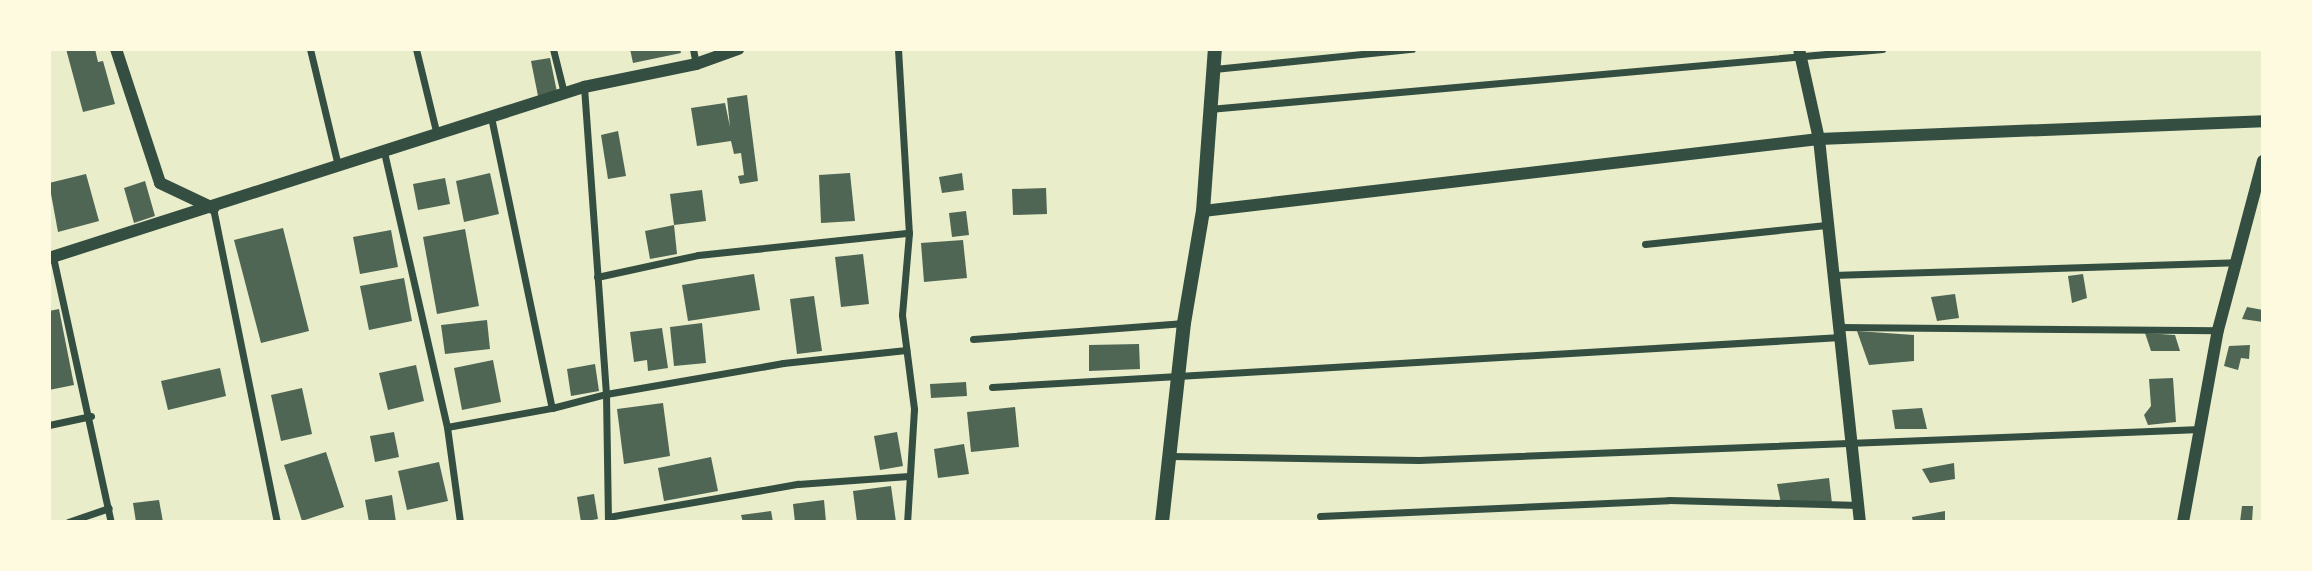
<!DOCTYPE html>
<style>
body{margin:0}
#map{position:relative;width:2312px;height:571px;overflow:hidden;background:#e9edc9;font-family:"PT Serif",serif}
div>[style]{position:absolute}
[style*='--x']{left:calc(var(--x)*1px);top:calc(var(--y)*1px);width:calc(var(--w)*1px);rotate:calc(var(--a)*1deg)}
.building>*{inset:0;background:#4f6655}
.minor>*{height:7px;margin:-3.5px;padding:0 3.5px;transform-origin:3.5px;border-radius:3.5px;background:#344e41}
.tertiary>*{height:12px;margin:-6px;padding:0 6px;transform-origin:6px;border-radius:6px;background:#344e41}
.secondary>*{height:14px;margin:-7px;padding:0 7px;transform-origin:7px;border-radius:7px;background:#344e41}
span{translate:-50% -50%;white-space:nowrap;text-align:center;line-height:1.15;-webkit-text-stroke:5px #fefae0;paint-order:stroke}
.frame{position:absolute;inset:0;border:51px solid #fefae0;pointer-events:none}
</style>
<div id="map">
<div class="building">
<i style="clip-path:polygon(66px 49px,95px 49px,98px 62px,103px 61px,115px 104px,83px 112px)"></i>
<i style="clip-path:polygon(630px 49px,680px 49px,681px 53px,633px 63px)"></i>
<i style="clip-path:polygon(550px 58px,557px 92px,538px 96px,531px 61px)"></i>
<i style="clip-path:polygon(747px 95px,758px 181px,740px 184px,738px 176px,744px 175px,741px 153px,734px 154px,731px 141px,697px 146px,691px 108px,725px 103px,730px 127px,727px 98px)"></i>
<i style="clip-path:polygon(618px 131px,626px 176px,608px 179px,601px 135px)"></i>
<i style="clip-path:polygon(490px 173px,499px 214px,464px 222px,456px 181px)"></i>
<i style="clip-path:polygon(850px 173px,855px 221px,821px 223px,819px 175px)"></i>
<i style="clip-path:polygon(962px 173px,964px 190px,942px 193px,939px 177px)"></i>
<i style="clip-path:polygon(86px 174px,99px 221px,58px 232px,49px 183px)"></i>
<i style="clip-path:polygon(445px 178px,450px 204px,418px 210px,413px 184px)"></i>
<i style="clip-path:polygon(145px 181px,155px 216px,134px 223px,124px 188px)"></i>
<i style="clip-path:polygon(1046px 188px,1047px 214px,1013px 215px,1012px 189px)"></i>
<i style="clip-path:polygon(702px 190px,706px 221px,674px 225px,670px 194px)"></i>
<i style="clip-path:polygon(966px 211px,969px 235px,952px 237px,949px 213px)"></i>
<i style="clip-path:polygon(674px 225px,677px 254px,650px 259px,645px 231px)"></i>
<i style="clip-path:polygon(283px 228px,309px 331px,261px 343px,234px 240px)"></i>
<i style="clip-path:polygon(465px 229px,479px 306px,437px 314px,423px 237px)"></i>
<i style="clip-path:polygon(391px 230px,398px 267px,360px 274px,353px 237px)"></i>
<i style="clip-path:polygon(963px 240px,967px 278px,924px 282px,921px 243px)"></i>
<i style="clip-path:polygon(863px 254px,869px 304px,841px 307px,835px 257px)"></i>
<i style="clip-path:polygon(754px 274px,760px 310px,688px 321px,682px 285px)"></i>
<i style="clip-path:polygon(2083px 274px,2087px 298px,2072px 303px,2068px 276px)"></i>
<i style="clip-path:polygon(404px 278px,412px 321px,369px 330px,360px 286px)"></i>
<i style="clip-path:polygon(1955px 294px,1959px 318px,1937px 321px,1931px 297px)"></i>
<i style="clip-path:polygon(814px 296px,822px 351px,797px 354px,790px 299px)"></i>
<i style="clip-path:polygon(2247px 307px,2263px 310px,2263px 322px,2242px 319px)"></i>
<i style="clip-path:polygon(59px 309px,74px 385px,49px 390px,49px 311px)"></i>
<i style="clip-path:polygon(487px 320px,490px 349px,445px 354px,441px 325px)"></i>
<i style="clip-path:polygon(702px 323px,706px 363px,674px 366px,670px 327px)"></i>
<i style="clip-path:polygon(662px 328px,668px 368px,648px 371px,647px 360px,634px 362px,630px 332px)"></i>
<i style="clip-path:polygon(1857px 331px,1914px 335px,1914px 361px,1869px 365px)"></i>
<i style="clip-path:polygon(2145px 333px,2175px 335px,2180px 351px,2151px 351px)"></i>
<i style="clip-path:polygon(1139px 344px,1140px 369px,1089px 371px,1089px 345px)"></i>
<i style="clip-path:polygon(2250px 345px,2249px 359px,2241px 358px,2238px 370px,2224px 366px,2229px 346px)"></i>
<i style="clip-path:polygon(493px 360px,501px 402px,462px 410px,454px 368px)"></i>
<i style="clip-path:polygon(595px 364px,599px 391px,571px 396px,567px 369px)"></i>
<i style="clip-path:polygon(416px 365px,424px 401px,388px 410px,379px 373px)"></i>
<i style="clip-path:polygon(220px 368px,226px 396px,168px 410px,161px 381px)"></i>
<i style="clip-path:polygon(2173px 378px,2176px 422px,2148px 425px,2144px 415px,2151px 406px,2149px 379px)"></i>
<i style="clip-path:polygon(966px 382px,967px 396px,931px 398px,930px 384px)"></i>
<i style="clip-path:polygon(302px 388px,312px 434px,281px 441px,271px 395px)"></i>
<i style="clip-path:polygon(663px 403px,670px 456px,624px 464px,617px 409px)"></i>
<i style="clip-path:polygon(1015px 407px,1019px 447px,971px 452px,967px 412px)"></i>
<i style="clip-path:polygon(1922px 408px,1927px 429px,1895px 429px,1892px 410px)"></i>
<i style="clip-path:polygon(394px 432px,399px 457px,375px 462px,370px 436px)"></i>
<i style="clip-path:polygon(897px 432px,903px 466px,880px 470px,874px 436px)"></i>
<i style="clip-path:polygon(964px 444px,969px 474px,938px 478px,934px 449px)"></i>
<i style="clip-path:polygon(326px 452px,344px 507px,302px 521px,284px 465px)"></i>
<i style="clip-path:polygon(711px 457px,718px 491px,664px 501px,658px 468px)"></i>
<i style="clip-path:polygon(439px 462px,448px 501px,407px 510px,398px 471px)"></i>
<i style="clip-path:polygon(1954px 463px,1955px 479px,1930px 483px,1922px 469px)"></i>
<i style="clip-path:polygon(1829px 478px,1832px 503px,1781px 503px,1777px 484px)"></i>
<i style="clip-path:polygon(891px 486px,896px 522px,857px 522px,853px 491px)"></i>
<i style="clip-path:polygon(594px 494px,598px 519px,581px 522px,577px 497px)"></i>
<i style="clip-path:polygon(392px 495px,396px 522px,369px 522px,365px 500px)"></i>
<i style="clip-path:polygon(159px 500px,163px 522px,136px 522px,133px 503px)"></i>
<i style="clip-path:polygon(824px 500px,826px 522px,795px 522px,793px 504px)"></i>
<i style="clip-path:polygon(2242px 506px,2253px 506px,2252px 522px,2240px 522px)"></i>
<i style="clip-path:polygon(771px 511px,773px 522px,743px 522px,741px 515px)"></i>
<i style="clip-path:polygon(1945px 511px,1945px 522px,1913px 522px,1912px 517px)"></i>
</div>
<div class="minor">
<i style="--x:310;--y:49;--w:120;--a:76.5"></i>
<i style="--x:416;--y:49;--w:89;--a:76.3"></i>
<i style="--x:553;--y:49;--w:45;--a:76"></i>
<i style="--x:693;--y:49;--w:15;--a:79"></i>
<i style="--x:898;--y:49;--w:184;--a:86.6"></i>
<i style="--x:909;--y:233;--w:82;--a:94.9"></i>
<i style="--x:902;--y:315;--w:95;--a:82.7"></i>
<i style="--x:914;--y:409;--w:113;--a:93.5"></i>
<i style="--x:1214;--y:69;--w:199;--a:-5.8"></i>
<i style="--x:584;--y:87;--w:308;--a:85.9"></i>
<i style="--x:606;--y:394;--w:128;--a:89.1"></i>
<i style="--x:1209;--y:109;--w:676;--a:-5.09"></i>
<i style="--x:491;--y:117;--w:297;--a:78.2"></i>
<i style="--x:552;--y:408;--w:56;--a:-14.5"></i>
<i style="--x:606;--y:394;--w:180;--a:-9.9"></i>
<i style="--x:783;--y:363;--w:124;--a:-6"></i>
<i style="--x:384;--y:152;--w:282;--a:77.1"></i>
<i style="--x:447;--y:427;--w:96;--a:82.2"></i>
<i style="--x:213;--y:208;--w:320;--a:78.5"></i>
<i style="--x:1645;--y:244;--w:182;--a:-6"></i>
<i style="--x:53;--y:257;--w:271;--a:77.7"></i>
<i style="--x:1832;--y:275;--w:404;--a:-1.8"></i>
<i style="--x:597;--y:277;--w:103;--a:-12.3"></i>
<i style="--x:698;--y:255;--w:212;--a:-6"></i>
<i style="--x:1839;--y:327;--w:379;--a:0.5"></i>
<i style="--x:973;--y:339;--w:212;--a:-4.3"></i>
<i style="--x:992;--y:387;--w:850;--a:-3.37"></i>
<i style="--x:49;--y:425;--w:43;--a:-12.1"></i>
<i style="--x:447;--y:427;--w:107;--a:-10.3"></i>
<i style="--x:1170;--y:456;--w:249;--a:0.9"></i>
<i style="--x:1419;--y:460;--w:782;--a:-2.27"></i>
<i style="--x:1320;--y:516;--w:349;--a:-2.6"></i>
<i style="--x:1669;--y:500;--w:190;--a:1.5"></i>
<i style="--x:608;--y:517;--w:193;--a:-9.9"></i>
<i style="--x:798;--y:484;--w:111;--a:-4.1"></i>
<i style="--x:68;--y:522;--w:43;--a:-18.9"></i>
</div>
<div class="tertiary">
<i style="--x:116;--y:49;--w:141;--a:71.8"></i>
<i style="--x:160;--y:183;--w:59;--a:25.3"></i>
<i style="--x:1799;--y:49;--w:92;--a:77.5"></i>
<i style="--x:1819;--y:139;--w:385;--a:83.9"></i>
<i style="--x:1203;--y:211;--w:620;--a:-6.67"></i>
<i style="--x:1819;--y:139;--w:444;--a:-2.3"></i>
<i style="--x:49;--y:258;--w:562;--a:-17.73"></i>
<i style="--x:584;--y:87;--w:114;--a:-11.6"></i>
<i style="--x:696;--y:64;--w:45;--a:-19.7"></i>
<i style="--x:2183;--y:522;--w:195;--a:-79.7"></i>
<i style="--x:2218;--y:330;--w:175;--a:-75.1"></i>
</div>
<div class="secondary">
<i style="--x:1162;--y:522;--w:200;--a:-83.7"></i>
<i style="--x:1184;--y:323;--w:114;--a:-80.4"></i>
<i style="--x:1203;--y:211;--w:162;--a:-85.8"></i>
</div>
<div class="frame"></div>
</div>
